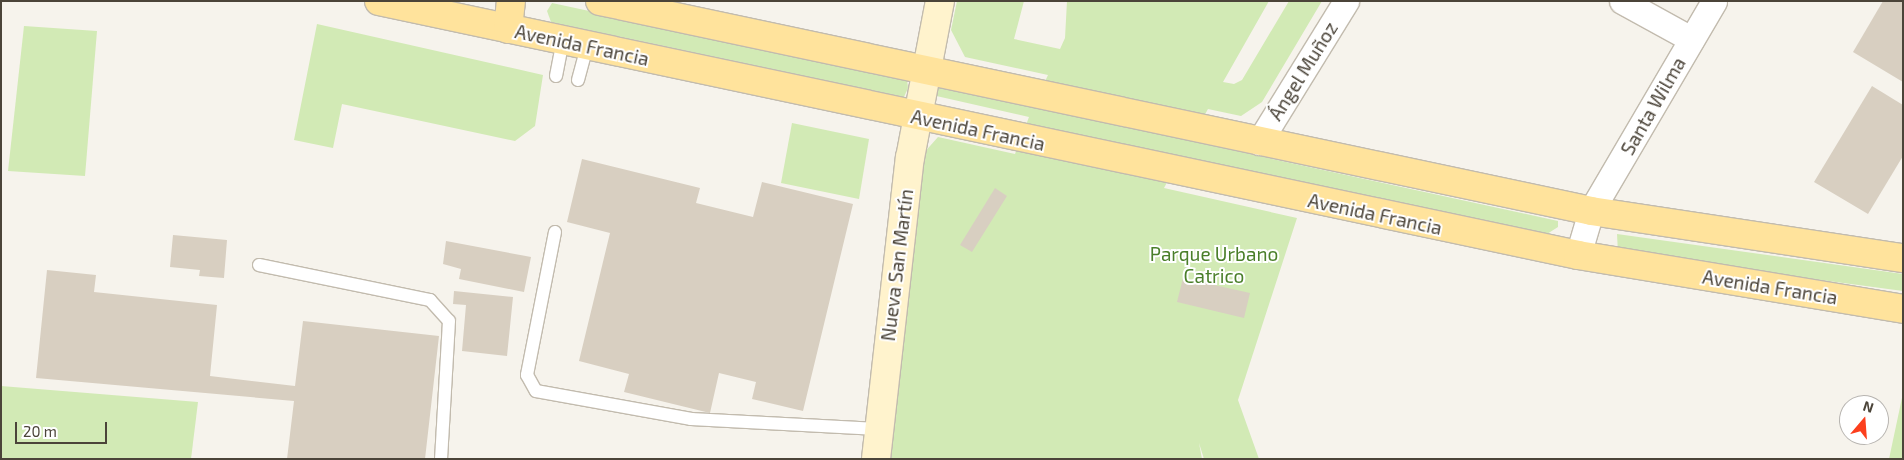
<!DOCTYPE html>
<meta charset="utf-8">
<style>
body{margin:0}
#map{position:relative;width:1904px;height:460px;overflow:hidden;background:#f6f3ec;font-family:"Exo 2",sans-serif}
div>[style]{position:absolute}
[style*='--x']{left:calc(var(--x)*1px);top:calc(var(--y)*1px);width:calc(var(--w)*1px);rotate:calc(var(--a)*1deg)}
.green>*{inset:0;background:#d2eab5}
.building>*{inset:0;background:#d8cfc1}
.roads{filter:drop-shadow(1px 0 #c2bbae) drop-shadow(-1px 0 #c2bbae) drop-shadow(0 1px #c2bbae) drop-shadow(0 -1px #c2bbae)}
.lane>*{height:12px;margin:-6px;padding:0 6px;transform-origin:6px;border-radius:6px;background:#fff}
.street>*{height:25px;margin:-12.5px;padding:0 12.5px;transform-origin:12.5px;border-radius:12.5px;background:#fff}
.secondary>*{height:28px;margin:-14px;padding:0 14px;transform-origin:14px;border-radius:14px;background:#fff3cd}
.primary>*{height:28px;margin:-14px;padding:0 14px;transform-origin:14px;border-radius:14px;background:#ffe39c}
span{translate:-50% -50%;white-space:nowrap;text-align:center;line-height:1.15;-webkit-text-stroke:4px #fff;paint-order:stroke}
.street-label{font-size:19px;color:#4b4439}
.park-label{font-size:19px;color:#4a7f2a}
.frame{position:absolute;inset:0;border:2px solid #4b4439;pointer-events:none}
.north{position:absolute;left:1839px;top:395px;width:50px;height:50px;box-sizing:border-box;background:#fff;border:1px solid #b7b4b0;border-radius:50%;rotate:18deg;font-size:14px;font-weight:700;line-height:20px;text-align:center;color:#4b4439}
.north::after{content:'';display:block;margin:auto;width:18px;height:22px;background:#fc3f1d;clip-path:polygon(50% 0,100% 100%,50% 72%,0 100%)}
.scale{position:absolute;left:15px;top:422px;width:92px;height:22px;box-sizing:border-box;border:2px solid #4b4439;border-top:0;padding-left:6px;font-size:15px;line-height:18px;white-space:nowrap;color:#4b4439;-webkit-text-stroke:4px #fff;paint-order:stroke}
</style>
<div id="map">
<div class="green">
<i style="clip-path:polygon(957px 1px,1024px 1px,1014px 39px,1060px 49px,1065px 38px,1067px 1px,1269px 1px,1223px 82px,1234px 84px,1242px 80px,1289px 1px,1322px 1px,1262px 102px,1241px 116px,1208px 109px,1190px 141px,1558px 221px,1558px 227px,1547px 234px,1181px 156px,1164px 188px,1297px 218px,1238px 400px,1259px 459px,1204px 459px,1199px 443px,1202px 459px,891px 459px,922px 155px,938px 137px,1015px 154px,1029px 117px,932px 95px,933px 85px,1033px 107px,1048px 75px,965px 57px,951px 30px)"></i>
<i style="clip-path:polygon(552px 3px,907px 79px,908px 88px,904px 97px,551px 22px,547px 11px)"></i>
<i style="clip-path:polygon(317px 24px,543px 75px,535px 126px,515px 141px,342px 104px,333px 148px,294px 140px)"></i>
<i style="clip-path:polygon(24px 26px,97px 31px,85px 176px,8px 171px)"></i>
<i style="clip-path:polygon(792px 123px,869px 139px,859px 199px,781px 183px)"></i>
<i style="clip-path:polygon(1617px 234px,1903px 274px,1903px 291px,1618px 253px)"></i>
<i style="clip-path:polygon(1px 386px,198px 402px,191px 459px,1px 459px)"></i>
<i style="clip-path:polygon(1903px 393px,1903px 459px,1889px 459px)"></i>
</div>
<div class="building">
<i style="clip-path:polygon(1883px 1px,1903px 1px,1903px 82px,1853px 52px)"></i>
<i style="clip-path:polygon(1872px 86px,1903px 105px,1903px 156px,1868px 214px,1814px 182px)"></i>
<i style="clip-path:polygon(582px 159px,700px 188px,696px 203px,753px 217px,762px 182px,853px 204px,803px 411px,752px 399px,756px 382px,719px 373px,710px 413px,624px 392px,629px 374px,579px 361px,610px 233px,567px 222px)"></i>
<i style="clip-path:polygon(995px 188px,1007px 196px,972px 252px,960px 245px)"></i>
<i style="clip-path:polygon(173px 235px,227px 240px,224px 278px,199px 276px,200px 270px,170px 267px)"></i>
<i style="clip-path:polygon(446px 241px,531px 257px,524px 292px,459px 279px,461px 269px,443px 264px)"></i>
<i style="clip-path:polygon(47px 270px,96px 275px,94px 292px,217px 305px,210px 376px,295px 386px,303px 321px,439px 336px,425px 459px,287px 459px,294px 401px,36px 378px)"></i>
<i style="clip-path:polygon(1183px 278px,1250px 293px,1244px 318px,1177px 302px)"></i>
<i style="clip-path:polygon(454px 291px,513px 297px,507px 356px,462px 351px,466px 305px,453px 304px)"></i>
</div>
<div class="roads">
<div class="lane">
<i style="--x:556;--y:76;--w:37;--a:-79"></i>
<i style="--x:578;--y:80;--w:35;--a:-75"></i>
<i style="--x:555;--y:232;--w:146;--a:101.1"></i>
<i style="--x:527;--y:375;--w:18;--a:61"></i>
<i style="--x:536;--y:391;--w:158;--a:10.2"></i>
<i style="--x:691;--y:419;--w:187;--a:3.1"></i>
<i style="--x:259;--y:265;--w:175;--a:11.6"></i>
<i style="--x:430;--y:300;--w:28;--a:48"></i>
<i style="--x:449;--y:321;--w:138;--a:93.3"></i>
</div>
<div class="street">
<i style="--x:1622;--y:1;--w:79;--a:28.8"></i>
<i style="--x:1259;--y:142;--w:166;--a:-58.3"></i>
<i style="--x:1578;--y:255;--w:46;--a:-73.5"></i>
<i style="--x:1591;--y:211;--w:243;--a:-59.6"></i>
</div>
<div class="secondary">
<i style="--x:876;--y:459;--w:303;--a:-83.6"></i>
<i style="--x:910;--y:158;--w:160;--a:-79.2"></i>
</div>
<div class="primary">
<i style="--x:379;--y:1;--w:1226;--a:11.96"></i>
<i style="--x:1578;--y:255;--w:329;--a:9.4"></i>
<i style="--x:600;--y:1;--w:1013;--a:11.96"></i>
<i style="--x:1591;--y:211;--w:316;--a:8.6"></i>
<i style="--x:508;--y:29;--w:28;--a:-84"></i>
</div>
</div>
<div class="street-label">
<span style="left:582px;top:45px;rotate:12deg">Avenida Francia</span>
<span style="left:1303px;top:71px;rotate:-58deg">Ángel Muñoz</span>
<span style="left:1653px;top:106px;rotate:-60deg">Santa Wilma</span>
<span style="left:978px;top:130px;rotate:12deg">Avenida Francia</span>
<span style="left:1375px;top:214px;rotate:12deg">Avenida Francia</span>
<span style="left:897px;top:265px;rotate:-83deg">Nueva San Martín</span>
<span style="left:1770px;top:287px;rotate:9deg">Avenida Francia</span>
</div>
<div class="park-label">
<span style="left:1214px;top:265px">Parque Urbano<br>Catrico</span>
</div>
<div class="frame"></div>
<div class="north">N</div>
<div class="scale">20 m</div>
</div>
